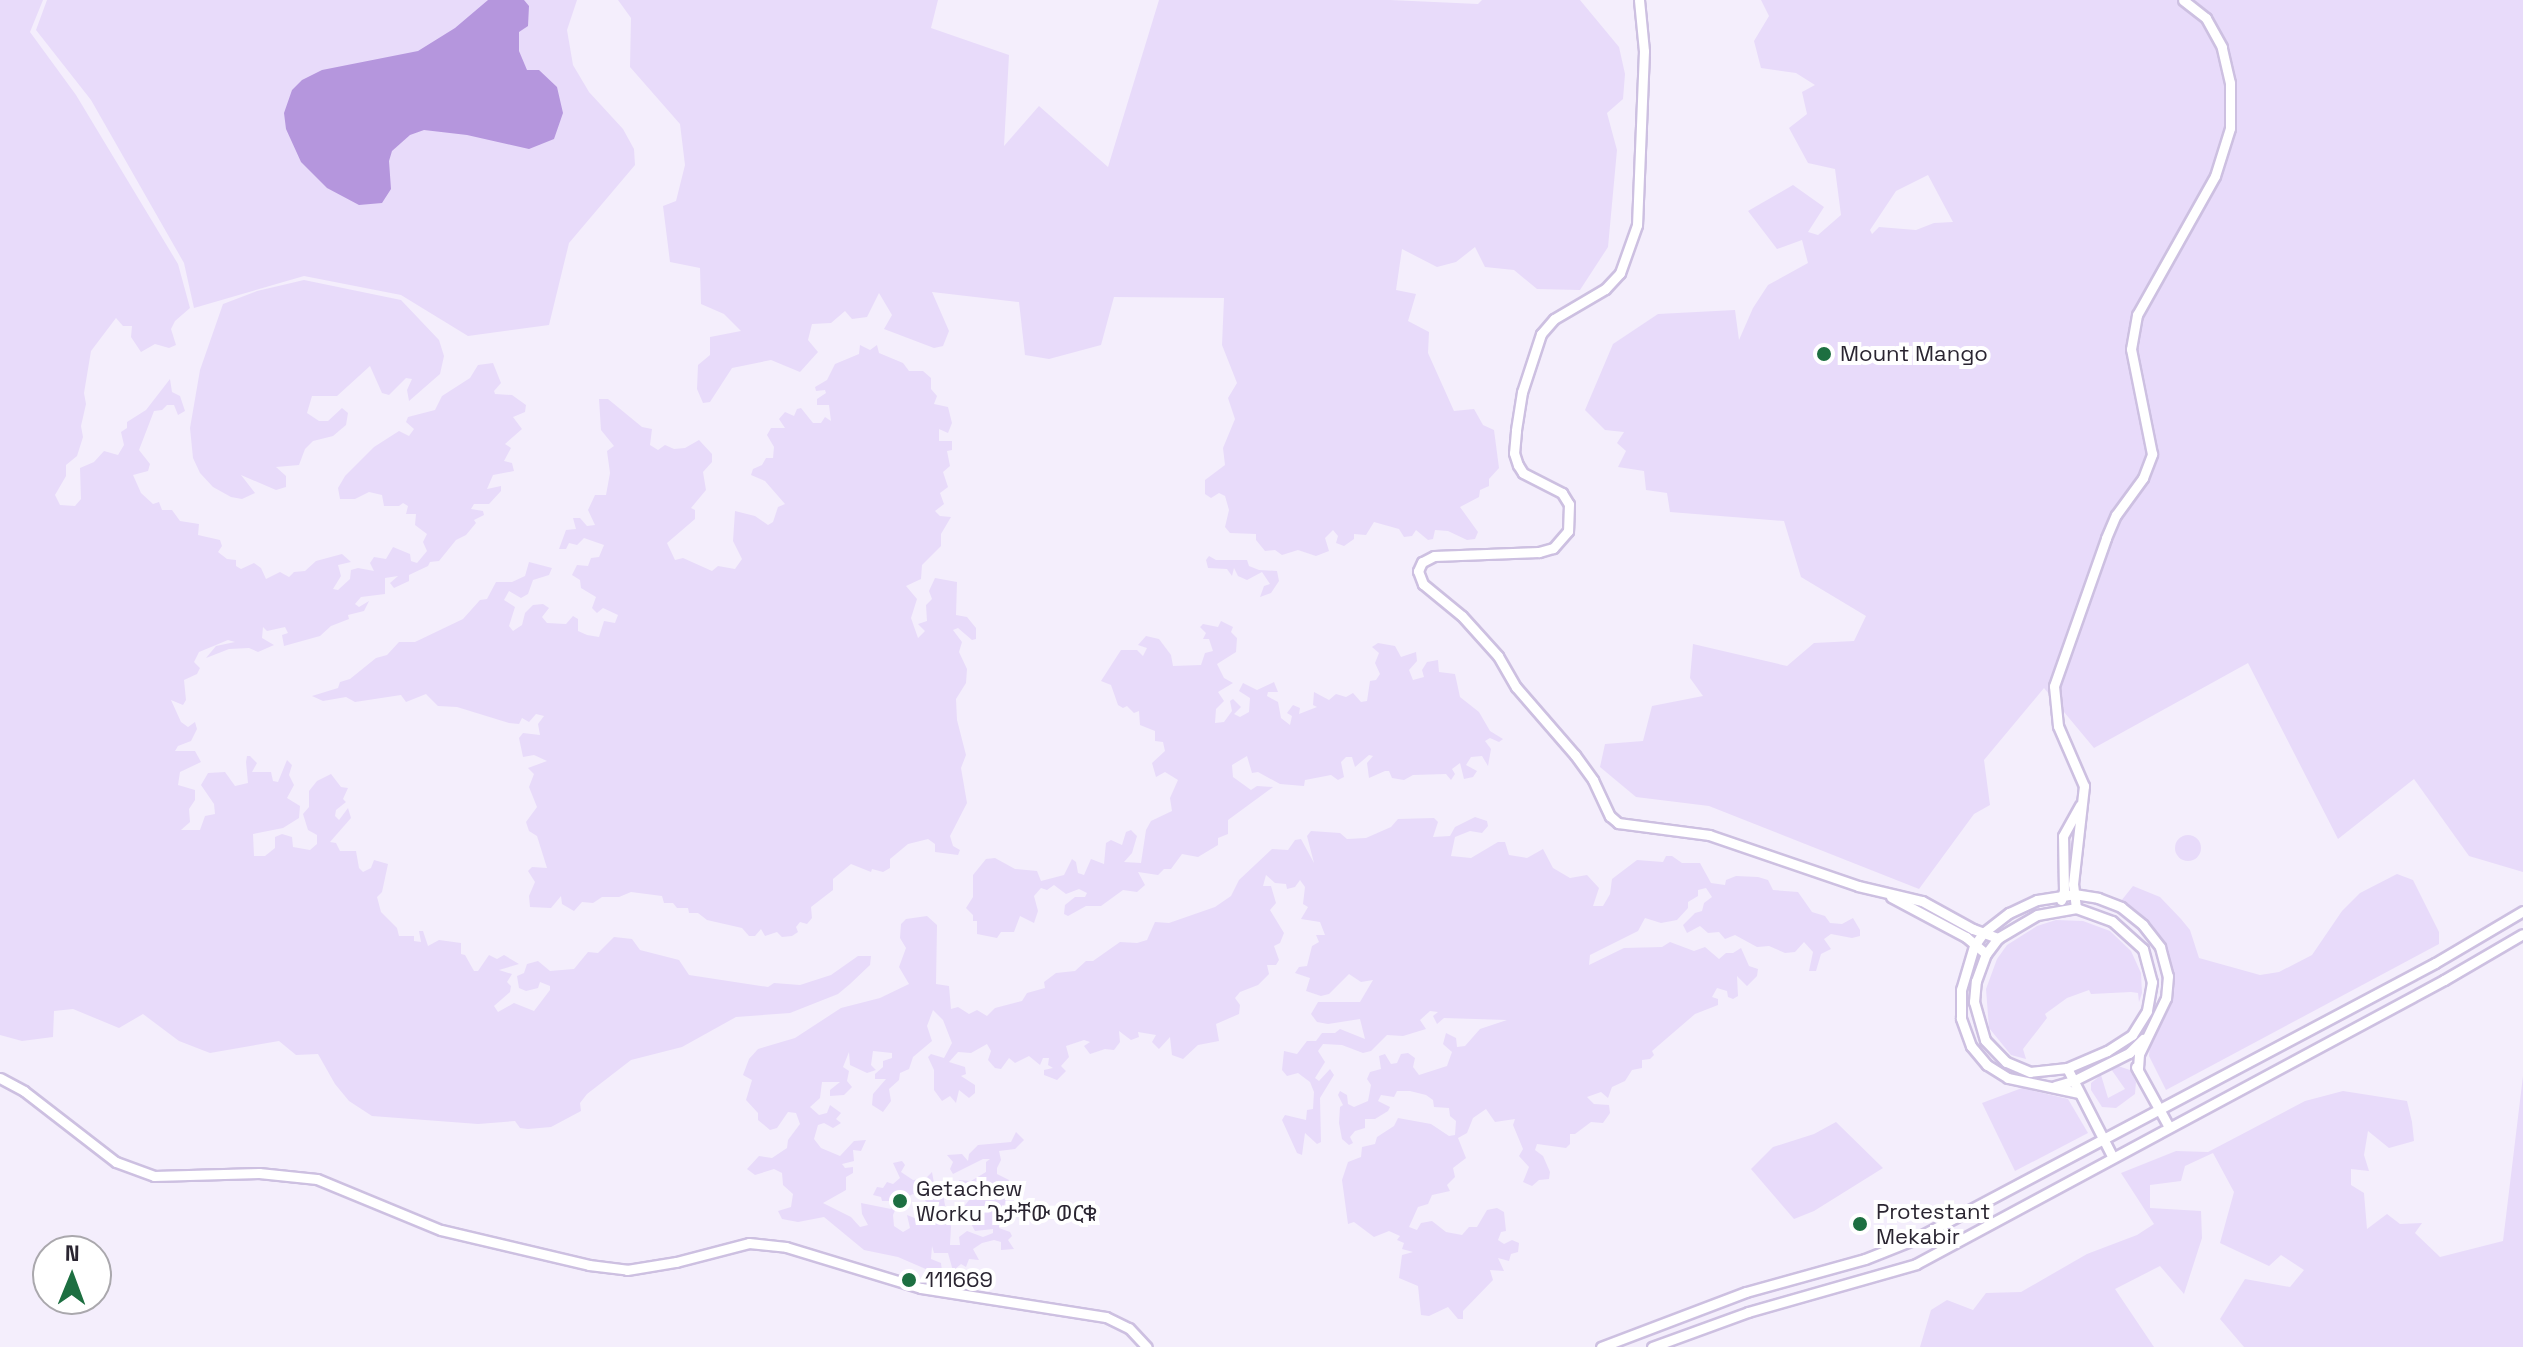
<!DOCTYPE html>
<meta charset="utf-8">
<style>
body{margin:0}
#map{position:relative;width:2523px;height:1347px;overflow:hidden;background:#f4eefc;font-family:"Space Grotesk","Noto Sans Ethiopic",sans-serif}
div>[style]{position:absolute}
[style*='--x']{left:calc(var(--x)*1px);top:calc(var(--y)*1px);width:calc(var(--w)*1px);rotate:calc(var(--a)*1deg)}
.green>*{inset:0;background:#e8dbfa}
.round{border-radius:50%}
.water>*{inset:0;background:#b596dd}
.roads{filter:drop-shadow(2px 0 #cdc0e1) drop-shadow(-2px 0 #cdc0e1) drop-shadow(0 2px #cdc0e1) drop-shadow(0 -2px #cdc0e1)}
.secondary>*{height:9px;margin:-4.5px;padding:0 4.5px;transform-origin:4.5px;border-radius:4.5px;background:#fff}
.dots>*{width:22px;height:22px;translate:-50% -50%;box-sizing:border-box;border:4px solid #fff;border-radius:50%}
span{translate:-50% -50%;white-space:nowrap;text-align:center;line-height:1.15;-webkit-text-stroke:8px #fff;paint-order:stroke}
.poi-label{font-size:22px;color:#2a2531}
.left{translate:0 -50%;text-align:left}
.north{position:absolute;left:32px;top:1235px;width:80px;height:80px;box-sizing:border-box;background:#fff;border:2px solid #aaa8ad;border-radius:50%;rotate:1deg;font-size:22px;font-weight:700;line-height:32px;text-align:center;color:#2a2531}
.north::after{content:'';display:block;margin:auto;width:28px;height:36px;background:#1d6f41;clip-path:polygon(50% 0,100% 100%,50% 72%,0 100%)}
</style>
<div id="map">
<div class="green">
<i style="clip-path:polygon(0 0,43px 0,30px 32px,76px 95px,178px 264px,190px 308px,175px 321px,171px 329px,176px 345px,169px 348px,155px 344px,141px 352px,131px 337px,132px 326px,123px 326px,116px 318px,91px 351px,84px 393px,86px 404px,81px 426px,83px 437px,77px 456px,66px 465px,66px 476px,55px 495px,60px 505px,75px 506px,81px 499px,80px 468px,94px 462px,104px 451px,118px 455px,124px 445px,121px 432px,127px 428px,127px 422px,146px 410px,170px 379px,172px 392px,180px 396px,185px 411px,178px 415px,174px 405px,167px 405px,162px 410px,154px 411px,139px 450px,150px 464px,148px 471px,133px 475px,141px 493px,153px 504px,159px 502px,162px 510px,172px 510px,180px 521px,199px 524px,198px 535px,220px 540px,222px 546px,218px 552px,227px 559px,236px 560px,236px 566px,241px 569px,254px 563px,261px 568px,266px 579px,280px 572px,289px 577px,294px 572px,305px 571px,316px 561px,342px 554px,351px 562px,338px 565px,341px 576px,333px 589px,338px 590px,350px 579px,351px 570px,358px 568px,374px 571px,370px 563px,374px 557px,386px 559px,393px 547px,410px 554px,411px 561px,417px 563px,427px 551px,423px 542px,427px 534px,415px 525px,416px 514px,406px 514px,408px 506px,403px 503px,399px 506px,384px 506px,382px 495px,369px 492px,355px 499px,340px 499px,338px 488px,345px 476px,374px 447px,399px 431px,409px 436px,414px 429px,406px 422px,408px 417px,435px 410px,442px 396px,470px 378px,478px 365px,493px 363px,501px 383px,494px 391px,495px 394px,512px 395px,526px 405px,525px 412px,513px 417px,522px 429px,505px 444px,511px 448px,504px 461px,512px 463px,514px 471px,493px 475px,487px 489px,501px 486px,501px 491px,489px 504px,474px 504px,471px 509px,483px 511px,484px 515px,474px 520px,476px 523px,466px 535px,456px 540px,439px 561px,430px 562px,428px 566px,409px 575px,409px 581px,394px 588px,390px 583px,398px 576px,385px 578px,385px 594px,361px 597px,355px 604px,359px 607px,369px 601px,364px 611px,348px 615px,349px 619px,331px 626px,320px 636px,284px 646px,282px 635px,288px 633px,285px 627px,267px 631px,263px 627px,262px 638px,274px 645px,258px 652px,249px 648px,229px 649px,206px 658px,216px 646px,235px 642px,228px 640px,199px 652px,194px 662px,200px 668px,197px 674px,184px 680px,186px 700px,183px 705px,171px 700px,181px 722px,188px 727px,195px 722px,197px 729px,191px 741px,178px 746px,175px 751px,195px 751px,201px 762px,180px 772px,178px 785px,195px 790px,195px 800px,189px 809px,190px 822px,181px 830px,200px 830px,205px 816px,215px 814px,214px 804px,201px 785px,208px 773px,225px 772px,235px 786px,248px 783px,246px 762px,247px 756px,250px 756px,257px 763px,252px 772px,271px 772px,273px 781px,278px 782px,287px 760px,292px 765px,289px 775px,294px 785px,287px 798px,300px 806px,299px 818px,283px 828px,253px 834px,254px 856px,265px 856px,275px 848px,275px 837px,282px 834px,292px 837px,293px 847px,310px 850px,317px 844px,317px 835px,308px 830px,303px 814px,309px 807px,309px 791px,317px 781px,331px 774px,341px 787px,348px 788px,343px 799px,346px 802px,336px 810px,335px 816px,339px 820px,348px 808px,351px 818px,330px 842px,336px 843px,340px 851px,356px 851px,359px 868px,363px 872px,371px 868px,374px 860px,388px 864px,382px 892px,377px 897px,381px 912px,397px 928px,399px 936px,414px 936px,414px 941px,421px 942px,419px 931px,423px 931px,428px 946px,439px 940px,461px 943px,461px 954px,465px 955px,474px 971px,478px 971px,489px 955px,497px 959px,504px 955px,519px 964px,499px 970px,512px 974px,507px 982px,511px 986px,510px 992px,494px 1006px,498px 1012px,514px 1003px,534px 1011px,550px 990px,550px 986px,540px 982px,538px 988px,526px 991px,519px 988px,517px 976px,524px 973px,527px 964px,538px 961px,550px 971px,574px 969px,588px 952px,598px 953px,614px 937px,632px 939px,640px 950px,679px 960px,689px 975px,768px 987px,774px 983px,800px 985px,831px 975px,858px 956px,871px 956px,870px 965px,850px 984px,838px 994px,790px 1013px,736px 1017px,682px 1047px,631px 1060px,587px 1094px,580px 1103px,581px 1111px,551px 1127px,528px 1129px,520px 1128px,515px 1121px,478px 1124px,372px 1116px,349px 1101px,335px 1084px,318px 1054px,296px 1055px,279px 1041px,210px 1053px,179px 1041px,143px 1014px,119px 1028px,73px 1009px,54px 1011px,53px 1037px,22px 1041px,0 1035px)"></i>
<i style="clip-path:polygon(47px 0,577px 0,567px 30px,573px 65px,589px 92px,623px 129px,634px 149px,635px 165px,569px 243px,549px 325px,468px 336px,401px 295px,304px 276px,194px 308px,184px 263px,91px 100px,36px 30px)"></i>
<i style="clip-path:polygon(618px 0,938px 0,931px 28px,1009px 55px,1004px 146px,1039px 106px,1108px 167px,1159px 0,1390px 0,1478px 4px,1482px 0,1580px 0,1619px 47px,1625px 74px,1623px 99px,1607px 113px,1617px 150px,1608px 247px,1580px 290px,1537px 289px,1514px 270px,1485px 267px,1475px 247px,1456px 262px,1437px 267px,1402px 249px,1396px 290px,1416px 294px,1408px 321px,1429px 332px,1428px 353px,1454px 411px,1474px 409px,1483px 425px,1494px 430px,1499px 468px,1489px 479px,1489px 486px,1480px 490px,1479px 497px,1460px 507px,1478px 532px,1475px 539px,1467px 540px,1448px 531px,1435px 530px,1433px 539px,1428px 540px,1416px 530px,1412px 536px,1404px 537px,1399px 529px,1374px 522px,1366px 535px,1354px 534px,1354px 539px,1344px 546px,1336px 543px,1338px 536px,1333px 530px,1325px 538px,1329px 551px,1316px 556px,1298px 550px,1282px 555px,1275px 550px,1265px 551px,1256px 540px,1256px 534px,1230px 533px,1225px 527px,1229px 510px,1225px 496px,1219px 493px,1211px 498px,1205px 494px,1205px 480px,1225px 465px,1223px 448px,1235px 419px,1228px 398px,1237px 383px,1222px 345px,1224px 298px,1114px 297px,1101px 345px,1049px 359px,1025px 355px,1019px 302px,932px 292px,949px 331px,943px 346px,934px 348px,884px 329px,892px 315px,879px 293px,867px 317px,852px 319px,845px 311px,831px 323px,812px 324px,808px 340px,818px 352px,800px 372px,771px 360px,732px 368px,710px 402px,703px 403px,697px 389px,698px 365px,710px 355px,710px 337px,741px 331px,724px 314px,701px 304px,700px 268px,670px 262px,663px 206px,676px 201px,685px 165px,680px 124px,630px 67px,631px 18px)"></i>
<i style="clip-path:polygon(evenodd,1761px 0,2523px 0,2523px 872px,2469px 856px,2414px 779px,2338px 839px,2248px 663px,2094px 748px,2044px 688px,1984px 760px,1990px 805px,1974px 814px,1919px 889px,1709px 806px,1636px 797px,1600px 767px,1605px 744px,1643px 741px,1652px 706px,1703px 696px,1690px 678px,1693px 644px,1787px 666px,1814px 643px,1854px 641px,1866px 616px,1801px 577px,1784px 521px,1670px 512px,1667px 493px,1646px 490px,1644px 471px,1618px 467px,1626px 451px,1617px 443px,1624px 432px,1605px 430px,1585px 410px,1613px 344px,1658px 314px,1735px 310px,1739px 340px,1753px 308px,1768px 285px,1808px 263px,1802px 240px,1777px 249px,1748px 211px,1793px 185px,1824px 207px,1808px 232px,1818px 235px,1841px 215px,1835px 169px,1808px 163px,1789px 128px,1807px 114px,1802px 92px,1815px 85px,1796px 73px,1761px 68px,1754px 41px,1769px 16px,1761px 0,1928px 175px,1953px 222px,1934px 223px,1916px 230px,1879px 227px,1872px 234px,1870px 230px,1896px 191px,1928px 175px)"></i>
<i style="clip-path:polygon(304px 280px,401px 300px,439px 340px,444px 356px,440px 374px,409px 401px,407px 390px,412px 379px,406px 378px,389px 395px,382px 393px,370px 366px,337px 396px,312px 396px,307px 413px,319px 421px,328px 421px,342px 408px,348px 413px,346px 425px,333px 436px,313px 441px,305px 449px,299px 465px,276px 467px,286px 476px,286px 487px,276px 490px,241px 475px,255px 493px,242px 499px,231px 497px,213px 487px,200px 473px,193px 458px,190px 428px,200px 370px,223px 304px,257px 291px)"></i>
<i style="clip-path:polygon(860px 345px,870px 350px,877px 345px,879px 353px,903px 363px,909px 371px,923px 371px,931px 378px,931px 389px,937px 396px,934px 404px,948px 407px,952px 423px,948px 433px,939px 429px,939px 441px,952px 441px,952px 450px,947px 451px,950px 466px,943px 472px,948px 487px,940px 493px,944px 504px,935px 511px,940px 516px,951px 517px,941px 534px,941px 546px,922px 565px,921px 579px,906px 586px,917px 599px,911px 618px,918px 638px,925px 631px,918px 624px,927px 621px,926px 605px,932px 599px,929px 591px,935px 578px,957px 582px,956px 615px,967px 617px,976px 628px,976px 639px,972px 640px,958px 628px,953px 630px,962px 642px,959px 652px,967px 669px,966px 683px,956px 699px,957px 720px,966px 755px,961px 768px,967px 803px,950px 836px,953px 846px,960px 850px,958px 855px,935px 852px,935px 844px,928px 839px,908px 844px,890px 859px,890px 868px,883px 872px,872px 869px,871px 872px,851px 864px,833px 879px,833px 890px,811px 907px,812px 918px,807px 924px,800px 922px,796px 927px,798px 932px,792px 936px,782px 937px,777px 932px,765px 936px,761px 929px,755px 936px,749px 936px,742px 928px,707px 920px,698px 913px,689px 913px,688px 908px,677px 908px,673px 903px,664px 903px,662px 896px,631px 892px,619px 897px,602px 897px,593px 903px,582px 902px,574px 911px,562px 904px,561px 896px,551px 908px,530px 907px,529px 896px,535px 882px,528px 871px,532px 867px,547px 868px,537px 836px,529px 831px,526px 822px,537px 807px,529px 787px,534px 774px,528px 768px,547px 761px,534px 755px,523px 757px,519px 738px,523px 733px,540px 735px,538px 724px,544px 716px,536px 714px,529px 722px,522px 718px,519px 724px,509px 723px,457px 707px,438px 706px,426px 694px,406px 702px,401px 695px,355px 702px,346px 697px,323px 701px,312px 696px,338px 688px,340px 682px,350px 679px,376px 658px,387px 655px,399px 642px,415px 642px,463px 619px,480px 600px,487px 599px,496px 582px,512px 582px,525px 576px,529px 562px,552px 568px,549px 575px,533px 580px,528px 594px,521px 598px,509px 591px,504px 600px,515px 607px,509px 626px,513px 631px,522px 625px,525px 613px,533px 605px,543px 604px,549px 608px,542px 617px,547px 623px,566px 624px,573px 616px,578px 619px,578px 631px,587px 635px,599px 637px,604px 621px,615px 623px,618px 615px,603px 608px,597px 613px,592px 608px,596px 597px,581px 588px,580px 580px,572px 575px,577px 565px,588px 566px,591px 558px,599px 557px,604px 545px,584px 538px,577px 545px,569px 543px,566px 549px,559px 549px,566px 530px,576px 529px,573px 518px,580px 518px,587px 526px,595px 525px,588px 510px,595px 495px,606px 495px,610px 473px,607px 451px,614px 446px,601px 430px,599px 399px,608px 399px,642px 427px,652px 429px,650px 445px,658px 450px,665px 445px,674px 449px,685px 448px,699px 440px,712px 454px,712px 462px,703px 472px,706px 490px,691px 508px,695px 510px,695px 519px,667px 543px,675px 560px,683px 558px,712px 571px,718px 566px,735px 569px,742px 559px,733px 541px,735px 511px,755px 516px,768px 525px,773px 522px,778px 507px,785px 504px,765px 481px,751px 475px,753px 469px,762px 465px,766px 458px,773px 458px,774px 447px,767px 435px,771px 428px,785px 428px,779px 419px,785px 412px,794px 416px,797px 409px,801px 408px,813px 423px,821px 423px,825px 417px,831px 421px,829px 405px,817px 405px,817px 399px,826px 393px,825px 390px,816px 391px,815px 387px,827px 380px,835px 364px,859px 354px)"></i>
<i style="clip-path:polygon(1209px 556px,1216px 560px,1247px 560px,1249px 566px,1259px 570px,1277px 571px,1279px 581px,1271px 593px,1260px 597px,1264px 586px,1270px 584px,1262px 572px,1247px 580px,1238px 576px,1234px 568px,1232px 576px,1227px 569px,1208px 568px,1206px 560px)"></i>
<i style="clip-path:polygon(1221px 621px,1233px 627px,1231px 632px,1237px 638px,1236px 652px,1217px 664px,1224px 678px,1233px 683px,1218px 692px,1224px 701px,1216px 709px,1215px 723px,1224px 722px,1232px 711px,1230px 701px,1233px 699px,1241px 707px,1234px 714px,1240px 717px,1249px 712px,1250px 698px,1239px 691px,1243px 683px,1257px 690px,1274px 682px,1278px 692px,1268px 692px,1267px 696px,1278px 702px,1281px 718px,1290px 725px,1292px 716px,1287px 713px,1293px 705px,1300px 708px,1299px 714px,1317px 707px,1313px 705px,1314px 692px,1329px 700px,1336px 694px,1346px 697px,1353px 693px,1361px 702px,1367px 701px,1370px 681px,1376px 680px,1380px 674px,1375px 663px,1379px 653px,1372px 647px,1378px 643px,1395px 646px,1401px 657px,1416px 652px,1417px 661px,1409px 670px,1413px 680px,1424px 677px,1422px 670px,1427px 662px,1438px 660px,1439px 672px,1455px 674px,1460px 697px,1479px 712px,1490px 731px,1503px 739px,1499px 742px,1490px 738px,1485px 741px,1491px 749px,1488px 766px,1482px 756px,1471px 757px,1466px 765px,1477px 771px,1473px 777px,1464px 779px,1460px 763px,1452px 769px,1455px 774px,1451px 780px,1446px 774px,1413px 775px,1404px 780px,1392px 778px,1389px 771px,1385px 771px,1369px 778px,1367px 763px,1373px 756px,1369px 755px,1355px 767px,1352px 757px,1346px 757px,1341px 762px,1344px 777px,1338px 780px,1331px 775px,1305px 780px,1304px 786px,1280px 784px,1258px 772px,1252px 773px,1247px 756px,1232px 765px,1233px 777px,1251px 790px,1257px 786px,1273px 787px,1228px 820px,1228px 834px,1218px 838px,1218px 845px,1198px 857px,1182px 854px,1171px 869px,1164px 869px,1158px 875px,1138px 872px,1145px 885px,1137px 892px,1123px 890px,1101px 906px,1086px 906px,1068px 916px,1064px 914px,1065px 905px,1075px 897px,1085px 897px,1087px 893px,1079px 889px,1066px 894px,1054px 885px,1047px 890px,1041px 888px,1034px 896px,1038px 911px,1034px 923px,1020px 916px,1014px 932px,1001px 932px,997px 938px,977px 934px,977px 921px,973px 921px,973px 915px,966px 908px,973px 897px,973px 875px,986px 859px,995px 858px,1015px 869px,1037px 871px,1041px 881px,1064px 875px,1072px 859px,1076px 862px,1078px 873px,1084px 875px,1091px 859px,1104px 864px,1106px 843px,1111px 840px,1122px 845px,1126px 832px,1131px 830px,1137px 836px,1132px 853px,1124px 862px,1141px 863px,1146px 830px,1151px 821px,1172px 811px,1170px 798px,1178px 780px,1165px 772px,1156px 777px,1152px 763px,1165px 751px,1163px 742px,1155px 741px,1155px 731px,1140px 725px,1139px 711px,1134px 713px,1127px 706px,1123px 708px,1118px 705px,1111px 685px,1101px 681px,1121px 650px,1137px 650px,1143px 656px,1147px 648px,1138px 645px,1146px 636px,1159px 639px,1171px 655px,1173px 666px,1201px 665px,1205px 653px,1213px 651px,1209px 639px,1203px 639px,1206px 633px,1200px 627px,1203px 624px,1218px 627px)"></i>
<i style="clip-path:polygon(1475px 817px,1487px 821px,1488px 826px,1482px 833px,1470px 831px,1455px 837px,1451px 856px,1471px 858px,1498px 842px,1505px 842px,1509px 855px,1527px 858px,1543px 849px,1553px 868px,1570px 878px,1587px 875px,1599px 888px,1593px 906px,1603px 906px,1610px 894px,1612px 879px,1637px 860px,1663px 862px,1666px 856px,1672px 856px,1682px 863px,1700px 863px,1711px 883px,1725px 885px,1726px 880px,1736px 876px,1758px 877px,1768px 880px,1773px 890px,1798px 892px,1812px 912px,1825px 916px,1830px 923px,1842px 924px,1853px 918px,1860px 930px,1860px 936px,1852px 938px,1831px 934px,1824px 939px,1831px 949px,1821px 954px,1816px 971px,1809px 971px,1813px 952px,1804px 942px,1795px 952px,1785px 953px,1769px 946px,1757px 947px,1735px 935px,1725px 939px,1719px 932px,1708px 933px,1700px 926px,1687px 933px,1683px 925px,1695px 913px,1702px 911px,1704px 903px,1712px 897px,1706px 888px,1698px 890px,1698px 896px,1688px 902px,1688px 908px,1677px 920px,1661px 923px,1645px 918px,1638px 931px,1590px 955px,1589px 965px,1624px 948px,1662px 947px,1670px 942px,1694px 951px,1705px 947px,1719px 959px,1726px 953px,1733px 953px,1741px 948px,1749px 966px,1758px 969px,1757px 976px,1747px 986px,1737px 976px,1738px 996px,1733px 999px,1728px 997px,1727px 991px,1717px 988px,1712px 997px,1718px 999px,1718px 1005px,1695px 1014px,1652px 1051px,1654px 1055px,1650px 1059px,1642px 1060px,1642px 1068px,1632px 1070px,1625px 1081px,1612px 1087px,1608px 1098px,1601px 1092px,1587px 1097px,1594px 1104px,1609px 1105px,1610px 1113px,1603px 1123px,1591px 1122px,1575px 1134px,1570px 1134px,1570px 1144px,1566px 1148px,1537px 1144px,1535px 1150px,1543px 1156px,1550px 1172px,1549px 1179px,1539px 1180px,1532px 1186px,1523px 1182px,1529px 1167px,1519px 1156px,1523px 1149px,1513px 1125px,1515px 1119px,1495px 1122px,1486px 1109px,1473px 1118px,1467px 1133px,1458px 1138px,1466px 1158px,1453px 1168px,1455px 1177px,1447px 1185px,1450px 1191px,1432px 1195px,1428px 1204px,1418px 1207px,1409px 1227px,1417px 1230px,1421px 1223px,1432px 1221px,1446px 1232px,1462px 1235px,1469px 1227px,1477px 1227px,1487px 1210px,1497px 1208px,1504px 1212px,1506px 1231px,1501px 1232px,1498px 1240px,1504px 1244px,1512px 1240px,1519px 1243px,1518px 1252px,1511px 1254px,1509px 1261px,1498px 1258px,1504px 1271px,1490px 1270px,1493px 1280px,1463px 1311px,1463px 1319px,1458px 1319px,1448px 1307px,1429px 1316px,1421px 1315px,1418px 1286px,1399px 1278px,1402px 1255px,1413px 1252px,1402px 1249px,1404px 1243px,1397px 1240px,1400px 1236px,1389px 1231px,1374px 1237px,1354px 1222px,1348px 1224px,1342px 1180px,1348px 1162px,1361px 1157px,1362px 1147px,1375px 1144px,1377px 1137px,1394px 1126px,1398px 1118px,1431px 1124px,1449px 1136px,1455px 1135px,1456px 1121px,1450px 1116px,1449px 1108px,1434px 1107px,1433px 1100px,1426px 1095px,1410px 1091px,1397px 1091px,1394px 1097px,1381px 1095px,1378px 1101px,1390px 1107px,1388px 1111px,1375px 1119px,1365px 1119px,1365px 1128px,1355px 1131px,1350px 1137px,1353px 1143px,1349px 1145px,1342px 1139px,1339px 1123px,1340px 1107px,1343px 1105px,1338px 1095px,1340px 1091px,1347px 1095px,1348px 1104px,1354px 1107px,1368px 1101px,1371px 1085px,1367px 1079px,1370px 1072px,1381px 1069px,1379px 1056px,1385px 1054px,1391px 1064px,1397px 1063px,1401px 1054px,1408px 1053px,1415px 1058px,1413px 1067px,1419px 1075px,1447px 1066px,1452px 1052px,1443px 1044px,1446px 1033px,1456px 1038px,1457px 1047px,1465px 1046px,1480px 1029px,1507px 1020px,1444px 1018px,1437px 1024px,1433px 1016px,1438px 1012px,1430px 1011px,1420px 1020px,1426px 1029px,1403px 1036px,1387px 1035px,1371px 1051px,1363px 1053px,1342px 1045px,1323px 1044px,1318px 1051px,1325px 1062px,1315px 1078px,1319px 1081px,1330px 1069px,1334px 1075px,1320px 1098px,1321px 1142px,1317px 1144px,1305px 1133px,1302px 1155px,1297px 1153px,1282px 1120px,1285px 1115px,1306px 1120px,1307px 1110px,1313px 1109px,1314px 1092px,1310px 1082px,1298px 1073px,1287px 1076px,1282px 1070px,1284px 1051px,1297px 1054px,1307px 1041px,1316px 1041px,1322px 1033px,1335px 1033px,1340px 1029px,1365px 1039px,1360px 1019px,1328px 1024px,1317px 1022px,1311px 1014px,1318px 1002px,1360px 1002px,1373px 980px,1361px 982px,1349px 974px,1329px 994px,1321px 996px,1306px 991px,1310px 978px,1295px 973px,1299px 967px,1307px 966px,1312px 946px,1319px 942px,1316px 935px,1325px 935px,1320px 922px,1301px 919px,1308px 907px,1303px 904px,1305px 887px,1300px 880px,1295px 887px,1287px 889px,1286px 884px,1275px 883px,1266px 875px,1263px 886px,1271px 886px,1276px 903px,1270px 910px,1284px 933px,1280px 943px,1274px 946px,1279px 960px,1276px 965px,1267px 965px,1269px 974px,1258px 985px,1240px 992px,1235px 998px,1240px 1005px,1239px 1014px,1216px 1024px,1219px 1041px,1198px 1045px,1183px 1059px,1172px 1055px,1170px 1037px,1159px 1049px,1152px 1042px,1156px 1035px,1138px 1032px,1139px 1037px,1131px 1040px,1119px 1031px,1120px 1042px,1114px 1050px,1105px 1049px,1090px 1054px,1084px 1046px,1090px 1042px,1084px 1040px,1066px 1046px,1069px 1057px,1061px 1066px,1066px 1071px,1057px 1080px,1044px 1075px,1044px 1070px,1053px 1068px,1048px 1065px,1049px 1058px,1043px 1058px,1040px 1065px,1029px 1056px,1015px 1063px,1009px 1058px,1001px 1069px,995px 1068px,988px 1060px,991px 1051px,987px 1044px,971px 1053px,958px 1052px,949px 1062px,965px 1067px,966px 1074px,961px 1076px,975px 1085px,975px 1093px,969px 1098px,959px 1090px,956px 1103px,950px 1096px,942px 1101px,934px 1090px,934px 1070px,928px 1057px,931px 1054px,944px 1058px,952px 1043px,943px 1020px,933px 1010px,927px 1026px,932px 1041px,913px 1057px,909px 1069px,900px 1073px,899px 1080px,889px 1089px,891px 1101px,883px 1112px,872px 1105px,873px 1094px,886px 1079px,875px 1079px,875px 1074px,883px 1067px,883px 1061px,892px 1058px,892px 1053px,873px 1051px,871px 1065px,876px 1070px,867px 1073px,850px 1065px,849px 1052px,843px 1067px,849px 1071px,847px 1081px,852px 1087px,844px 1095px,830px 1096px,830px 1090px,840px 1082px,822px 1082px,820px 1098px,810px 1107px,819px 1115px,827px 1113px,830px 1105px,841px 1113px,836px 1119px,841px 1123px,833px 1128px,824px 1123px,818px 1125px,814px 1139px,821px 1148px,840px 1156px,854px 1141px,866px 1140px,861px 1151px,853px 1150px,854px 1161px,842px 1164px,845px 1168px,853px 1167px,853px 1173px,846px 1177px,846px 1190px,823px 1203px,851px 1217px,860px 1227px,868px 1225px,862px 1214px,861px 1203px,891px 1209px,891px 1201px,882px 1201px,881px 1197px,873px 1195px,877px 1187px,883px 1188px,887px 1182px,893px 1184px,900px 1178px,893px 1163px,902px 1161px,905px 1165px,901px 1172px,913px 1180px,925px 1179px,932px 1172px,934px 1183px,942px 1188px,946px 1211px,936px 1212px,921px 1196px,913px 1194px,899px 1201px,893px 1215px,894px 1226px,903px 1232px,910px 1228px,907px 1215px,927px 1223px,938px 1216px,946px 1218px,951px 1226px,950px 1245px,960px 1245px,959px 1237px,967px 1231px,983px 1237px,993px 1233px,993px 1229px,975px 1231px,969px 1220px,964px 1220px,962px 1209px,974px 1194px,958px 1184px,959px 1180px,971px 1181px,986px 1172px,986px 1162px,990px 1159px,983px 1159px,953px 1174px,950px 1169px,953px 1162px,947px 1155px,962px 1154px,968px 1161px,969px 1154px,978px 1145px,1011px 1142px,1016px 1132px,1024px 1140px,1015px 1149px,999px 1151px,1001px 1160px,997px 1168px,997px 1174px,1009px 1180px,1009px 1186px,999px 1228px,1010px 1232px,1012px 1236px,1008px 1240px,1014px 1249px,1001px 1250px,1001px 1242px,994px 1240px,982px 1243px,973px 1249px,979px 1260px,969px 1259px,966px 1267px,961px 1264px,953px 1271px,948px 1253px,934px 1253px,932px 1246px,931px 1259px,941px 1263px,942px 1271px,928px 1270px,898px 1257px,864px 1250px,824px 1217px,798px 1222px,782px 1219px,778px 1211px,791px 1207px,793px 1194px,783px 1185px,782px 1173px,774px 1169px,755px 1175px,747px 1169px,759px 1156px,772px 1158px,787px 1148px,788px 1140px,800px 1124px,796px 1113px,788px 1112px,777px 1128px,770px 1130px,758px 1120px,758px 1113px,746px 1100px,752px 1080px,743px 1075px,749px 1059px,758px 1049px,795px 1038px,841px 1008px,880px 998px,909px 984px,899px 967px,906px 948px,900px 938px,901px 924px,906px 919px,927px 916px,937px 925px,936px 984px,949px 986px,951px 1009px,958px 1007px,969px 1014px,977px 1010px,987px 1016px,995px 1008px,1022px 1001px,1027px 993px,1045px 988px,1044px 982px,1056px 973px,1075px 971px,1086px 961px,1093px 961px,1120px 942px,1137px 943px,1147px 940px,1155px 922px,1169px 923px,1215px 907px,1231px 896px,1239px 880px,1272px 849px,1288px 850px,1295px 840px,1301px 839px,1314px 863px,1307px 836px,1311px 831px,1340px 833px,1347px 839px,1366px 838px,1391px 827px,1398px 819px,1434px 818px,1438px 822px,1433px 837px,1450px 836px,1455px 827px)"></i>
<i class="round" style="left:2175px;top:835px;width:26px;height:26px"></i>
<i style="clip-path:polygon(2397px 874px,2413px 880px,2439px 932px,2439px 944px,2166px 1090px,2149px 1056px,2150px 1044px,2169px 1005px,2171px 987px,2166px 953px,2157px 933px,2121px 901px,2133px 886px,2160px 897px,2181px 919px,2190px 930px,2199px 958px,2260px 975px,2279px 972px,2312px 955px,2342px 911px,2360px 893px)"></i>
<i style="clip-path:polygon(2056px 920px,2083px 921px,2110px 931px,2131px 951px,2141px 973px,2142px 993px,2139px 1002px,2138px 993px,2131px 992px,2091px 994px,2089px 990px,2067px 998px,2045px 1014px,2047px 1018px,2023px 1049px,2026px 1059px,2011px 1055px,1989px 1028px,1986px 989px,1997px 959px,2007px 945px,2037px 926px)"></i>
<i style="clip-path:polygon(2118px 1066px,2130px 1070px,2136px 1082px,2135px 1094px,2116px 1108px,2102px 1107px,2091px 1090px,2091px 1083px,2101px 1075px,2108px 1098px,2125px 1089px,2111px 1069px)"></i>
<i style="clip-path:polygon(2523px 1076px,2523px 1347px,2244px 1347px,2220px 1319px,2245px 1279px,2290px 1287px,2304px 1270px,2281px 1255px,2269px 1266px,2220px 1243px,2234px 1192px,2213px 1153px,2185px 1166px,2181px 1181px,2150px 1185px,2150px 1208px,2201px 1211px,2202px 1238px,2184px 1294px,2160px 1266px,2115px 1289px,2154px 1347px,1920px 1347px,1931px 1310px,1947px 1300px,1973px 1310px,1986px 1293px,2021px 1292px,2087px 1254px,2137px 1235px,2154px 1224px,2121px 1173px,2176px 1151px,2208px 1152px,2305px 1101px,2343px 1091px,2407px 1101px,2412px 1122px,2414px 1141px,2389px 1148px,2368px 1131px,2364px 1155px,2369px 1171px,2351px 1169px,2351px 1185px,2364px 1193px,2367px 1229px,2387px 1214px,2400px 1224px,2422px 1223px,2415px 1233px,2440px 1257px,2503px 1241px)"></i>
<i style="clip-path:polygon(2022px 1088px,2068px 1099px,2088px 1133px,2015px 1171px,1982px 1103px)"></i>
<i style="clip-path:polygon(1836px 1122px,1883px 1168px,1814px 1211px,1794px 1219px,1751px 1169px,1773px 1147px,1814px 1134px)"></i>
</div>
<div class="water">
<i style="clip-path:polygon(488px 0,524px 0,529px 6px,528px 26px,519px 32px,519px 51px,527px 70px,539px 70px,557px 87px,563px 113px,554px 139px,529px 149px,467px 135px,424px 130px,410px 135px,392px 151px,389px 161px,391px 189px,382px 203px,359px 205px,327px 188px,301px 162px,286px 129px,284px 113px,292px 90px,302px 80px,322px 70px,418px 51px,455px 28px)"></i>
</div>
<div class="roads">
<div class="secondary">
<i style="--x:1639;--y:0;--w:51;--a:84.4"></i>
<i style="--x:1644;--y:51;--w:174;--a:92.3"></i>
<i style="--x:1637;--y:225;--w:51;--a:109.5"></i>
<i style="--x:1620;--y:273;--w:22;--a:133"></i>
<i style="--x:1605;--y:289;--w:59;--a:149.5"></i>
<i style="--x:1554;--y:319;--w:20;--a:131"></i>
<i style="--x:1541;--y:334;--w:61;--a:108.1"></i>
<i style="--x:1522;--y:392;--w:39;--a:99"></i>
<i style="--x:1516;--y:431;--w:22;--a:95"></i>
<i style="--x:1514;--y:453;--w:13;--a:72"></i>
<i style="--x:1518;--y:465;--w:9;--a:58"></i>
<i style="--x:1523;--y:473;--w:44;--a:27.1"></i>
<i style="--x:1562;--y:493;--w:13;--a:58"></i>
<i style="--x:1569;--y:504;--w:27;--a:92"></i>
<i style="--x:1568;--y:531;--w:23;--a:131"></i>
<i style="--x:1553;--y:548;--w:15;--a:164"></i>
<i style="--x:1539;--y:552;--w:105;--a:177.8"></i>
<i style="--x:1434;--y:556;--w:13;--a:153"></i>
<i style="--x:1422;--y:562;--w:10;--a:114"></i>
<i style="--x:1418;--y:571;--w:14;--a:69"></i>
<i style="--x:1423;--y:584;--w:50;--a:39.4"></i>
<i style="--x:1462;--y:616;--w:54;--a:48"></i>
<i style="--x:1498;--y:656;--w:36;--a:60"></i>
<i style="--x:1516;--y:687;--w:90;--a:49.1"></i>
<i style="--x:1575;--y:755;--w:31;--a:54"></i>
<i style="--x:1593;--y:780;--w:40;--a:65"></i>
<i style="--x:1610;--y:816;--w:11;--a:41"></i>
<i style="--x:1618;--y:823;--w:92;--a:7.5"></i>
<i style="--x:1709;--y:835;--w:157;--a:18.9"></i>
<i style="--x:1858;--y:886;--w:66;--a:13.2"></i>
<i style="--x:1922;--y:901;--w:58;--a:28.8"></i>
<i style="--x:1973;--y:929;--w:27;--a:20"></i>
<i style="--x:1891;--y:897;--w:85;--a:28.1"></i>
<i style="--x:1966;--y:937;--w:26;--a:40"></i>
<i style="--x:2061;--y:900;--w:9;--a:-72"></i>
<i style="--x:2064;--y:891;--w:55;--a:-91"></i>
<i style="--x:2063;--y:836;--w:35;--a:-61"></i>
<i style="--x:2076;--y:908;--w:24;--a:-97"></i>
<i style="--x:2073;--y:884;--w:99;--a:-83.6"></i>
<i style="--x:2084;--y:786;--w:65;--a:-113.4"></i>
<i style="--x:2058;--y:726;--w:40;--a:-95.7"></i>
<i style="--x:2054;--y:686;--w:157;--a:-70.6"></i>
<i style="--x:2106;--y:538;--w:25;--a:-67"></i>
<i style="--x:2116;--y:515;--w:46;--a:-53.9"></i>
<i style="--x:2143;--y:478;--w:26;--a:-69"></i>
<i style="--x:2152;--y:454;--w:107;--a:-101.3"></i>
<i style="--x:2131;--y:349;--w:35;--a:-80"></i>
<i style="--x:2137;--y:315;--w:159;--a:-60.7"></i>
<i style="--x:2215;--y:176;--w:50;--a:-72.6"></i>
<i style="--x:2230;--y:128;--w:45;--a:-90"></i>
<i style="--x:2230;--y:83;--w:37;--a:-103"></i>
<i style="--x:2222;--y:47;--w:33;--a:-119"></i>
<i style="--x:2206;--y:18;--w:29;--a:-142"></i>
<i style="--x:2076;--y:908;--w:38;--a:20"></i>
<i style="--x:2112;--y:921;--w:42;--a:42.1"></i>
<i style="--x:2143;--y:949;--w:34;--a:75"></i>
<i style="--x:2152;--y:982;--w:29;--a:100"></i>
<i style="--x:2147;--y:1011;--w:28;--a:122"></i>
<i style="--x:2132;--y:1035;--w:30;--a:147"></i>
<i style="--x:2107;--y:1051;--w:43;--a:157"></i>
<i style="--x:2067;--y:1068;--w:37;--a:174"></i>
<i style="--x:2030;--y:1072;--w:26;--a:-157"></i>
<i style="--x:2006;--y:1062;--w:30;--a:-134"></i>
<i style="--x:1985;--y:1040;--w:40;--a:-106"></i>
<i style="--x:1974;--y:1002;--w:21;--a:-85"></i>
<i style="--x:1976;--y:981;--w:29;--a:-70"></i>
<i style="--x:1986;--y:954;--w:20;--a:-53"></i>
<i style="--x:1998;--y:938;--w:45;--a:-30.5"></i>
<i style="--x:2037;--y:915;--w:40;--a:-10"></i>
<i style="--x:2136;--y:1067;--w:68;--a:61.2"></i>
<i style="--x:2067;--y:1068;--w:99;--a:62.9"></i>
<i style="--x:0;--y:1078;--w:27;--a:28"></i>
<i style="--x:24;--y:1091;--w:116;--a:37.7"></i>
<i style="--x:116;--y:1162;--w:40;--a:20.2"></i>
<i style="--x:154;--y:1176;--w:105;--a:-1.6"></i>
<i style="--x:259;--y:1173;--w:58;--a:5.9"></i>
<i style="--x:317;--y:1179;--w:134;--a:22.4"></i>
<i style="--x:441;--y:1230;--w:152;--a:13.3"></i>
<i style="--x:589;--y:1265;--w:38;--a:7"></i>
<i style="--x:627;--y:1270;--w:50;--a:-9.3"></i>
<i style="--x:676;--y:1262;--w:75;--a:-14.6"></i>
<i style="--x:749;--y:1243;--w:37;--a:6"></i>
<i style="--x:786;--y:1247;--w:141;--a:16.9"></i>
<i style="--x:921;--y:1288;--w:187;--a:8.9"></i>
<i style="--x:1106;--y:1317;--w:25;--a:26"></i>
<i style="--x:1129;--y:1328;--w:26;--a:47"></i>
<i style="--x:2055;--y:1086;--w:19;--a:-16"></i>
<i style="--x:2073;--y:1081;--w:63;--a:-26.6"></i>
<i style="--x:2129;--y:1053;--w:20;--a:-45"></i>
<i style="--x:2079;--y:1093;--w:73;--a:-168.1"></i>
<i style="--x:2008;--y:1078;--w:25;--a:-148"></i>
<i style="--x:1987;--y:1065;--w:25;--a:-130"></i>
<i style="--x:1971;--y:1046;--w:30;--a:-110"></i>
<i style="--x:1961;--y:1018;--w:28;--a:-90"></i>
<i style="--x:1961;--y:990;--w:46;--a:-73.5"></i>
<i style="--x:1974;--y:946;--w:16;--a:-55"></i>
<i style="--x:1983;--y:933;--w:33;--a:-38"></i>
<i style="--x:2009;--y:913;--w:31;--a:-25"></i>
<i style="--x:2037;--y:900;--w:37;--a:-9"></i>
<i style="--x:2074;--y:894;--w:24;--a:9"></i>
<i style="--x:2098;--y:898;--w:25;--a:21"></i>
<i style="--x:2121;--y:907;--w:28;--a:39"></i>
<i style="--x:2143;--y:925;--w:28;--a:52"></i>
<i style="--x:2160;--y:947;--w:30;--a:75"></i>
<i style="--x:2168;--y:976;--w:22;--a:95"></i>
<i style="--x:2166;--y:998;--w:62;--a:115.7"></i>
<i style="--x:2139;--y:1054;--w:16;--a:94"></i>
<i style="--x:1601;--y:1347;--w:155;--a:-20.8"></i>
<i style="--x:1746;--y:1292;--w:123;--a:-15.5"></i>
<i style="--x:1865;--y:1259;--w:52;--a:-21.6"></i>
<i style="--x:1913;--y:1240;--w:591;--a:-27.95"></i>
<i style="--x:2435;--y:963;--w:102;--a:-30.6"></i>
<i style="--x:1652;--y:1347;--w:102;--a:-20"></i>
<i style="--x:1748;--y:1312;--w:175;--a:-15.9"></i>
<i style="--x:1916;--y:1264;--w:600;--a:-28.27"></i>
<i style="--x:2444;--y:980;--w:91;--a:-30.2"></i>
</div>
</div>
<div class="dots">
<i style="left:1824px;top:354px;background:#1d6f41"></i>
<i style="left:900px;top:1201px;background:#1d6f41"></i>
<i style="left:1860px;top:1224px;background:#1d6f41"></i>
<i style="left:909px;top:1280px;background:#1d6f41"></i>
</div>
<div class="poi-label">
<span class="left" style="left:1840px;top:354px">Mount Mango</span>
<span class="left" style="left:916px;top:1201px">Getachew<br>Worku ጌታቸው ወርቁ</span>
<span class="left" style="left:1876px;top:1224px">Protestant<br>Mekabir</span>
<span class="left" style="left:925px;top:1280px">111669</span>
</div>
<div class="north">N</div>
</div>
